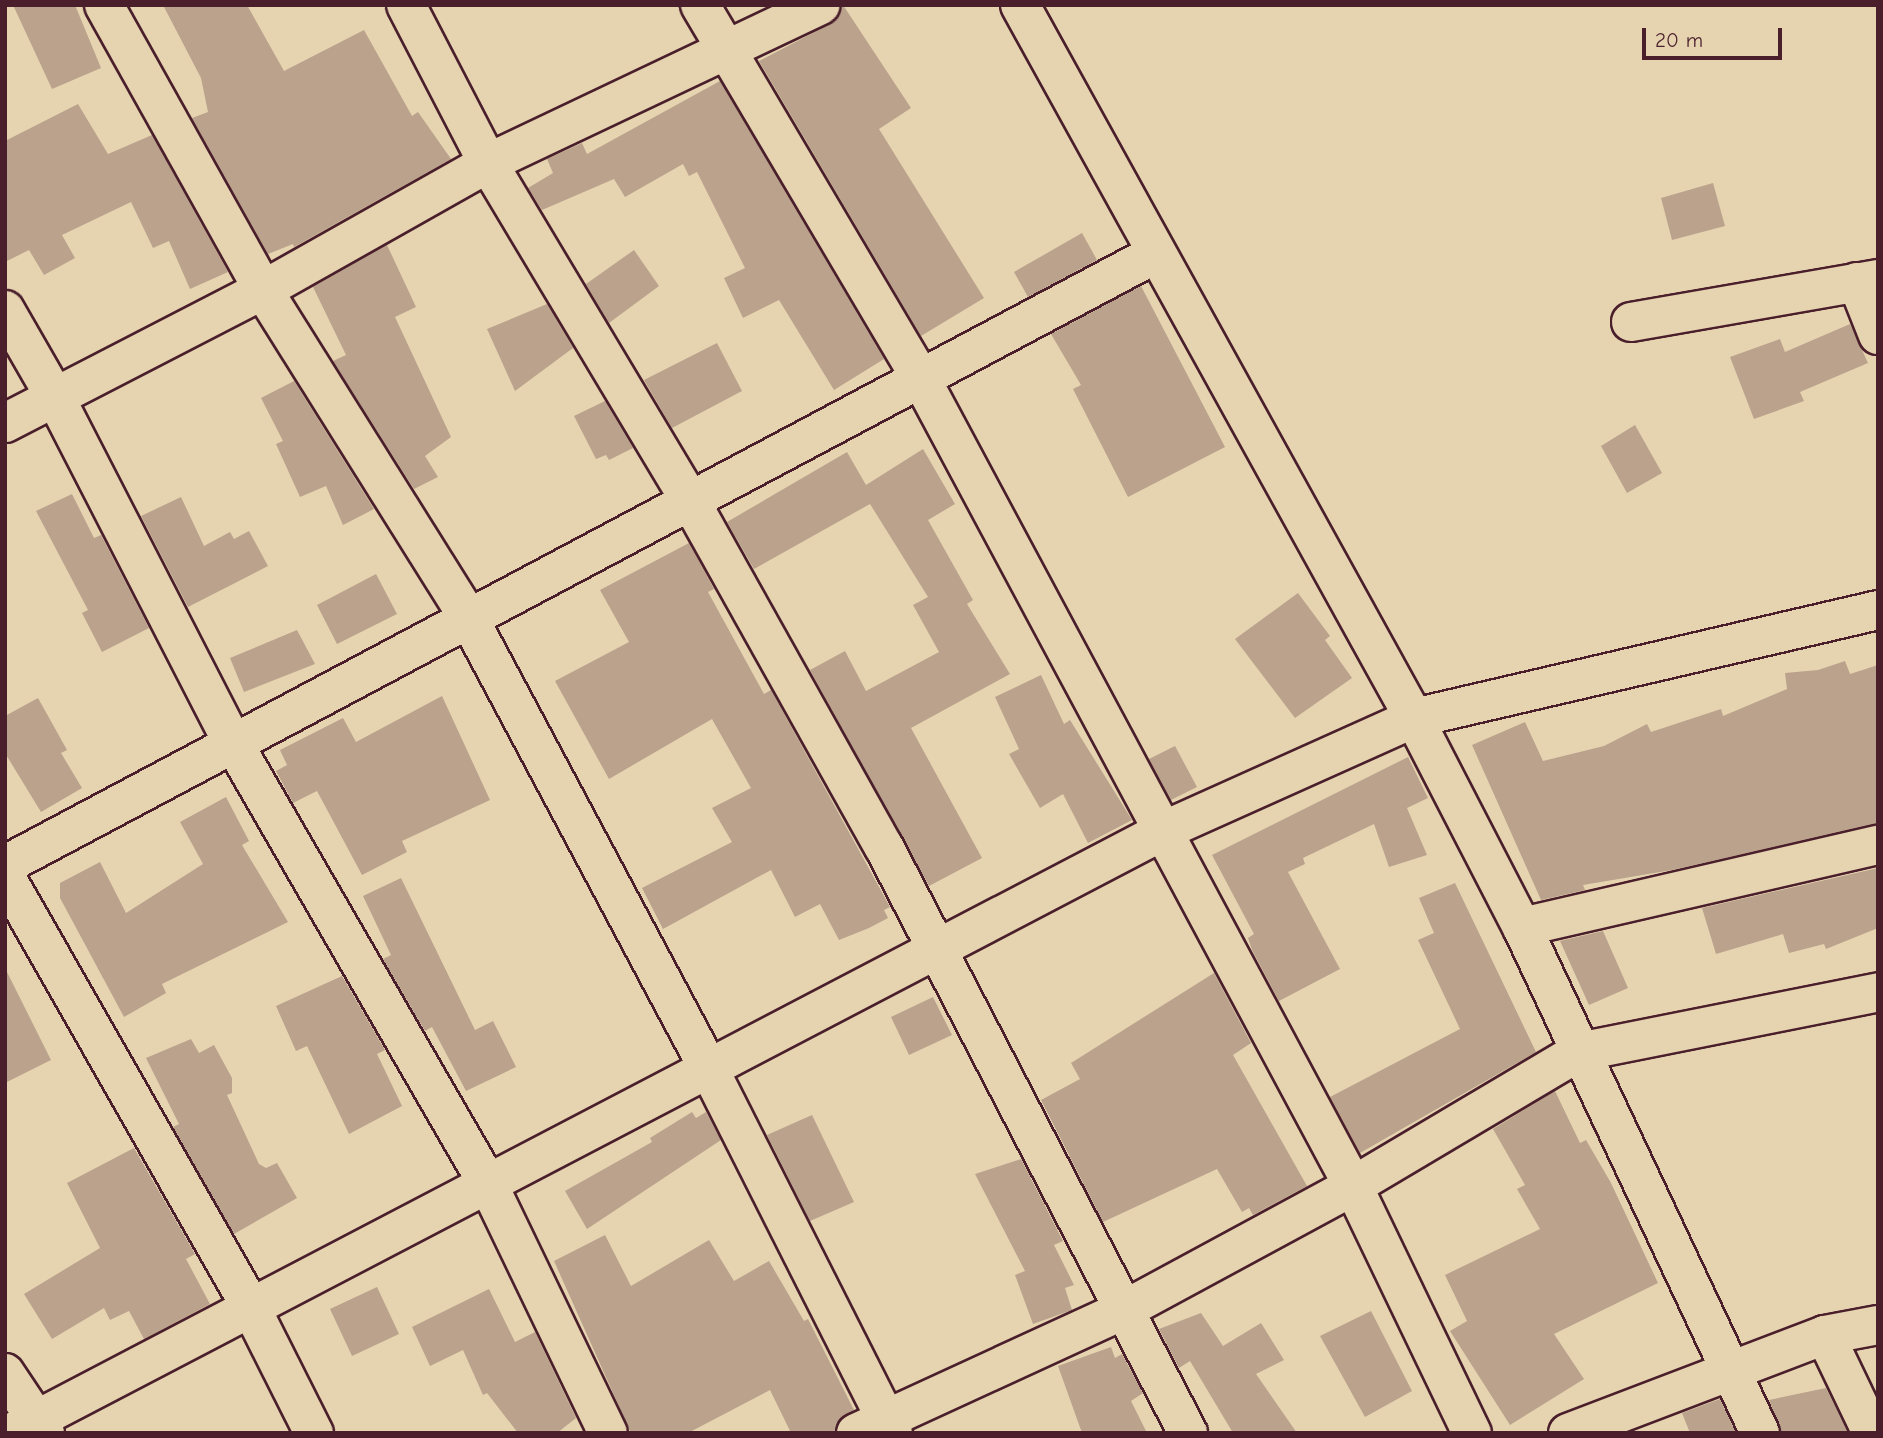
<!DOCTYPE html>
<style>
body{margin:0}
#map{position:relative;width:1883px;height:1438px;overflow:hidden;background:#e6d4b1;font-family:"Comic Neue",sans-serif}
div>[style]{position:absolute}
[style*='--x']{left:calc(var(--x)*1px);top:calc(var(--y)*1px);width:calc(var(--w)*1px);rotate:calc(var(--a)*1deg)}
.building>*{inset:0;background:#baa28c}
.roads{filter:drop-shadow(2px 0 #4a1f2b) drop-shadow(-2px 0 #4a1f2b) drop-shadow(0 2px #4a1f2b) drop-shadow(0 -2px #4a1f2b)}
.street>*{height:38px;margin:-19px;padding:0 19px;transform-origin:19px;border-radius:19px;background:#e6d4b1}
span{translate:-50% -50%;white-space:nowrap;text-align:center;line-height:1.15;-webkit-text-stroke:6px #e6d4b1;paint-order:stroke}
.frame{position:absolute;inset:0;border:7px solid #4a1f2b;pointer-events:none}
.scale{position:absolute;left:1642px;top:28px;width:140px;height:32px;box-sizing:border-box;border:4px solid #4a1f2b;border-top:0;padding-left:9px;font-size:21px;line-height:24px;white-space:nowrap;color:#4a1f2b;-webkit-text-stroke:5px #e6d4b1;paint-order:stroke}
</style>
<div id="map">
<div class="building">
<i style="clip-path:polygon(13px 5px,75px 5px,101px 68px,52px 89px)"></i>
<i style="clip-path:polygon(163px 5px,247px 5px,284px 71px,364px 30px,412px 116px,418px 112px,451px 159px,294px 247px,293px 244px,268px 254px,192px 118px,208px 112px,201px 78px)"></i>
<i style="clip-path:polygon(843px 5px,911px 108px,879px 129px,984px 298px,921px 336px,759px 61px,830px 24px)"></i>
<i style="clip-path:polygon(720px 81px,884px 359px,834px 390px,779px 300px,743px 318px,724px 278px,745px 268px,697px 172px,689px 176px,683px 164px,625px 197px,614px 179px,542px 210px,528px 188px,553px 173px,547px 159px,582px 143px,587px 154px)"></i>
<i style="clip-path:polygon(78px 104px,108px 154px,152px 135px,228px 272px,190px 289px,169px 241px,153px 248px,131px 202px,62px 235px,75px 258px,44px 275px,29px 250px,5px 262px,5px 141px)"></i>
<i style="clip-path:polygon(1713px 183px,1725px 226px,1672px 240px,1661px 198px)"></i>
<i style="clip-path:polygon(1082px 233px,1097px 260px,1028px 297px,1014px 272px)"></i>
<i style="clip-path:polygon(387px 245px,416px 307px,395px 317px,451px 437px,425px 456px,438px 477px,414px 489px,333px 361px,346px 355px,313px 287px)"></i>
<i style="clip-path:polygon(634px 250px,659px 286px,609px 323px,586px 284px)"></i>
<i style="clip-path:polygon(1141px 286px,1225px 447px,1128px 497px,1073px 389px,1081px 385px,1051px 334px)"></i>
<i style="clip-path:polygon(547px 304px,573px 348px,515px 391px,487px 329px)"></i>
<i style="clip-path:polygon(1850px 324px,1868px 363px,1800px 392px,1804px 401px,1754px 419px,1730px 357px,1780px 339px,1785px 352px)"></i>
<i style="clip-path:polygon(717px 343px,742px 391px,672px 428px,644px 380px)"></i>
<i style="clip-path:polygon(294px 381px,374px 509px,343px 525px,326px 486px,300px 497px,276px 444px,283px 441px,261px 398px)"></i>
<i style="clip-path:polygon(605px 401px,633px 448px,609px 460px,606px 455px,596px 459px,574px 416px)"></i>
<i style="clip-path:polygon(1635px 425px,1662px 473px,1627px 493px,1601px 446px)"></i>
<i style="clip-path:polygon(923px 449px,955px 504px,928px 520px,973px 600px,967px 604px,1010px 674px,911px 728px,982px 858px,929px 886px,810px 670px,845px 651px,866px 691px,939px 652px,913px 605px,928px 597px,870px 504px,754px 569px,727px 522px,847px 452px,866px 485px)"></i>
<i style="clip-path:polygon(72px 494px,94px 538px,101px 535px,149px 628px,102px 652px,82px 613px,88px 610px,36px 511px)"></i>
<i style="clip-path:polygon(181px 497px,204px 546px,230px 532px,234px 539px,249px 531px,268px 566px,188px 607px,141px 516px)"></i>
<i style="clip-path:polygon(689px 543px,714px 589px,708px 592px,764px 694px,771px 690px,890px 907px,884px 910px,888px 918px,869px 928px,839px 940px,820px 904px,795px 917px,771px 870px,663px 929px,642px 888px,732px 842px,712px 808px,751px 788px,712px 719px,609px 779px,555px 681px,629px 642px,600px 590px)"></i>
<i style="clip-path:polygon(376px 574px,397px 614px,337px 644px,317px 605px)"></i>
<i style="clip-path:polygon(1298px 593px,1330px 636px,1325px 640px,1352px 678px,1295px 718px,1235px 639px)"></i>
<i style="clip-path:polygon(297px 630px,315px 664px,244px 692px,230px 658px)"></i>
<i style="clip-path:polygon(1845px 661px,1850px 674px,1878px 665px,1878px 824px,1672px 870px,1583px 885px,1585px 890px,1541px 900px,1472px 745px,1525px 722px,1543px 761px,1604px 746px,1647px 724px,1651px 732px,1721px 709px,1723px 716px,1787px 689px,1785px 673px,1818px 670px)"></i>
<i style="clip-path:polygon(1041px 675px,1064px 724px,1070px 720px,1132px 820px,1088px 843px,1063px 794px,1040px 808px,1009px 754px,1019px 749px,995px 697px)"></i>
<i style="clip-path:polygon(442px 696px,490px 800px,402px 841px,407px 852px,362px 875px,317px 791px,293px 803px,276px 771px,287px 765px,280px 750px,343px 718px,356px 742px)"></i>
<i style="clip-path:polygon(38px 698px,67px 750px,61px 753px,82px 788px,41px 812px,5px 753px,5px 716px)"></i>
<i style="clip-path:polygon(1175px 746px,1197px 787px,1171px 800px,1149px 759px)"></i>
<i style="clip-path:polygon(1408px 757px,1428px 798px,1407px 808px,1427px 855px,1389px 867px,1374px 824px,1303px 858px,1305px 864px,1288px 872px,1340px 969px,1279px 1001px,1252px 950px,1248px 938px,1254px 934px,1212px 855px)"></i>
<i style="clip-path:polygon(226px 797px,249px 841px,242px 845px,288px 922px,162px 984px,166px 993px,124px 1017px,60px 898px,60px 883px,100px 862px,126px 913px,203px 864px,180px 822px)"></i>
<i style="clip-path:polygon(1878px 868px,1878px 928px,1826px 949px,1824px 944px,1789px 953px,1783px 934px,1716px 954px,1702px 908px)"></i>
<i style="clip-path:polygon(401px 878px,475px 1030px,493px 1021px,516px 1067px,466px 1091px,432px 1027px,425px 1031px,383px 959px,391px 955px,363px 896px)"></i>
<i style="clip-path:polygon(1455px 883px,1536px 1052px,1360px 1153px,1330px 1097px,1460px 1029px,1418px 940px,1434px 933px,1419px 898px)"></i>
<i style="clip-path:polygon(1603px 931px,1628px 988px,1589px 1005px,1560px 941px)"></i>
<i style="clip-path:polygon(5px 968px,51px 1060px,5px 1083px)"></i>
<i style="clip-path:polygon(1214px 973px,1251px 1043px,1233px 1055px,1307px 1186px,1253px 1215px,1249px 1208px,1242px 1212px,1217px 1169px,1103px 1222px,1041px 1100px,1080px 1079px,1071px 1063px)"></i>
<i style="clip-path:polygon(342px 976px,385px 1050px,377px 1054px,402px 1106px,349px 1134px,307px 1046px,296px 1051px,276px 1006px)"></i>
<i style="clip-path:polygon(933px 997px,952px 1035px,909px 1055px,891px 1017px)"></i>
<i style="clip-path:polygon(191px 1039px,199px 1053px,214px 1045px,232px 1078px,232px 1093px,227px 1095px,259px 1164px,266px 1168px,277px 1163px,297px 1198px,234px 1234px,173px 1127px,179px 1124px,146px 1058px)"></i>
<i style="clip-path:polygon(1555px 1091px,1580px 1143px,1586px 1140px,1611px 1183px,1658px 1283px,1554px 1334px,1584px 1379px,1510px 1425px,1450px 1331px,1467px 1321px,1445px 1275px,1540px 1229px,1517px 1189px,1525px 1185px,1493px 1129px)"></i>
<i style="clip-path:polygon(692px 1112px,696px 1118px,706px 1112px,721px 1140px,587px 1229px,565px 1191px,652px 1142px,650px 1138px)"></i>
<i style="clip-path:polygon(812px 1115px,854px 1202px,810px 1221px,767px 1135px)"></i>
<i style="clip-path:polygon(134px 1148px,195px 1254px,186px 1259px,210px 1304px,144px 1339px,129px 1311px,110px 1320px,104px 1308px,52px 1339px,24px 1294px,100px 1248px,67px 1183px)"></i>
<i style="clip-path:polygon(1021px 1159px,1063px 1241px,1054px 1245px,1074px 1285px,1065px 1288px,1072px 1310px,1033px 1324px,1015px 1275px,1025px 1271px,975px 1174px)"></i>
<i style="clip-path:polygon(605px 1235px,631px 1286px,709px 1240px,734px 1281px,769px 1261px,804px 1321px,808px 1319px,854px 1410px,839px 1420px,834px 1433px,791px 1433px,770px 1390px,688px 1433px,631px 1433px,554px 1261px)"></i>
<i style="clip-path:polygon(377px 1287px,399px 1334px,352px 1356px,330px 1309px)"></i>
<i style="clip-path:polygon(489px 1289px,515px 1342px,535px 1332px,576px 1418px,557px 1433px,518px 1433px,487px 1393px,483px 1395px,463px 1350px,430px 1366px,412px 1327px)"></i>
<i style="clip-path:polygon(1371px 1311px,1412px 1391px,1365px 1417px,1320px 1336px)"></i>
<i style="clip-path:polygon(1201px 1313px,1223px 1346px,1261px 1323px,1284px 1360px,1256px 1374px,1297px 1433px,1233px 1433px,1190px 1361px,1179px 1368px,1159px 1329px)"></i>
<i style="clip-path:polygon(1111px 1347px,1115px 1358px,1122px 1354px,1143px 1393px,1131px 1401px,1147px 1433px,1082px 1433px,1058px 1366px)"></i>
<i style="clip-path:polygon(1826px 1388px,1848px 1433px,1782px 1433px,1769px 1400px)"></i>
<i style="clip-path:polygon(1720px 1399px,1736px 1433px,1690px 1433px,1682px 1413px)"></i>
</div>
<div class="roads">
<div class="street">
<i style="--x:104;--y:5;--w:326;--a:60.8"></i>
<i style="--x:263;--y:290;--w:386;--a:57.9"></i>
<i style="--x:468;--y:617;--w:512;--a:61.93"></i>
<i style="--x:709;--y:1069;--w:408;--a:63.2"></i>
<i style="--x:406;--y:5;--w:178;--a:62.6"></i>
<i style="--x:488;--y:163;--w:397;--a:59.1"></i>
<i style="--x:692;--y:504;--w:393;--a:60.8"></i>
<i style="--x:884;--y:847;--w:660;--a:62.58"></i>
<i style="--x:700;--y:5;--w:432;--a:59.4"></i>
<i style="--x:920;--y:377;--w:918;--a:61.84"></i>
<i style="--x:1353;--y:1186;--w:274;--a:64.3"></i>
<i style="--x:1020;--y:5;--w:815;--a:61.08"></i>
<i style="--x:1414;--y:718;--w:235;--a:62.7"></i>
<i style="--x:1522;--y:927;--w:559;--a:64.81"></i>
<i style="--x:1857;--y:282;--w:57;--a:68.4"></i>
<i style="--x:5;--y:310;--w:100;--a:60.1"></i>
<i style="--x:55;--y:397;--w:387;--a:62.8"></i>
<i style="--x:232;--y:741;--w:512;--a:59.98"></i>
<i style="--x:488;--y:1184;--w:276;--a:64.3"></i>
<i style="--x:1631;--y:322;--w:251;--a:-9.9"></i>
<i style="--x:5;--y:423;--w:290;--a:-27.3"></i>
<i style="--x:263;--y:290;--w:258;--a:-29.4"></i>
<i style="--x:488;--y:163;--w:368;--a:-25.4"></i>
<i style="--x:5;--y:865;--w:1302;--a:-27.98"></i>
<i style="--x:5;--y:876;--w:497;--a:60.3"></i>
<i style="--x:251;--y:1308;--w:140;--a:63.3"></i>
<i style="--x:1522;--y:927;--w:365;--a:-13"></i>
<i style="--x:1825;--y:1335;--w:109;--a:64.4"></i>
<i style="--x:5;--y:1373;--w:72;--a:56.3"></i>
<i style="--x:11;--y:1433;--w:1302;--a:-27.59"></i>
<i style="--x:1165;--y:830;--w:273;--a:-24.2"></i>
<i style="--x:1414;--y:718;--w:476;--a:-13.1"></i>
<i style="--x:856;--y:1433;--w:295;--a:-24.7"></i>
<i style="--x:1124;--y:1310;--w:260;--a:-28.4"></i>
<i style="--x:1353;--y:1186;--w:263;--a:-30.7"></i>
<i style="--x:1579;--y:1052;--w:305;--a:-11.3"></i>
<i style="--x:1568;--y:1433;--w:275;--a:-20.9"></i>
<i style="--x:1825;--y:1335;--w:54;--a:-10.7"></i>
</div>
</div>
<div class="frame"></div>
<div class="scale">20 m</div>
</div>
